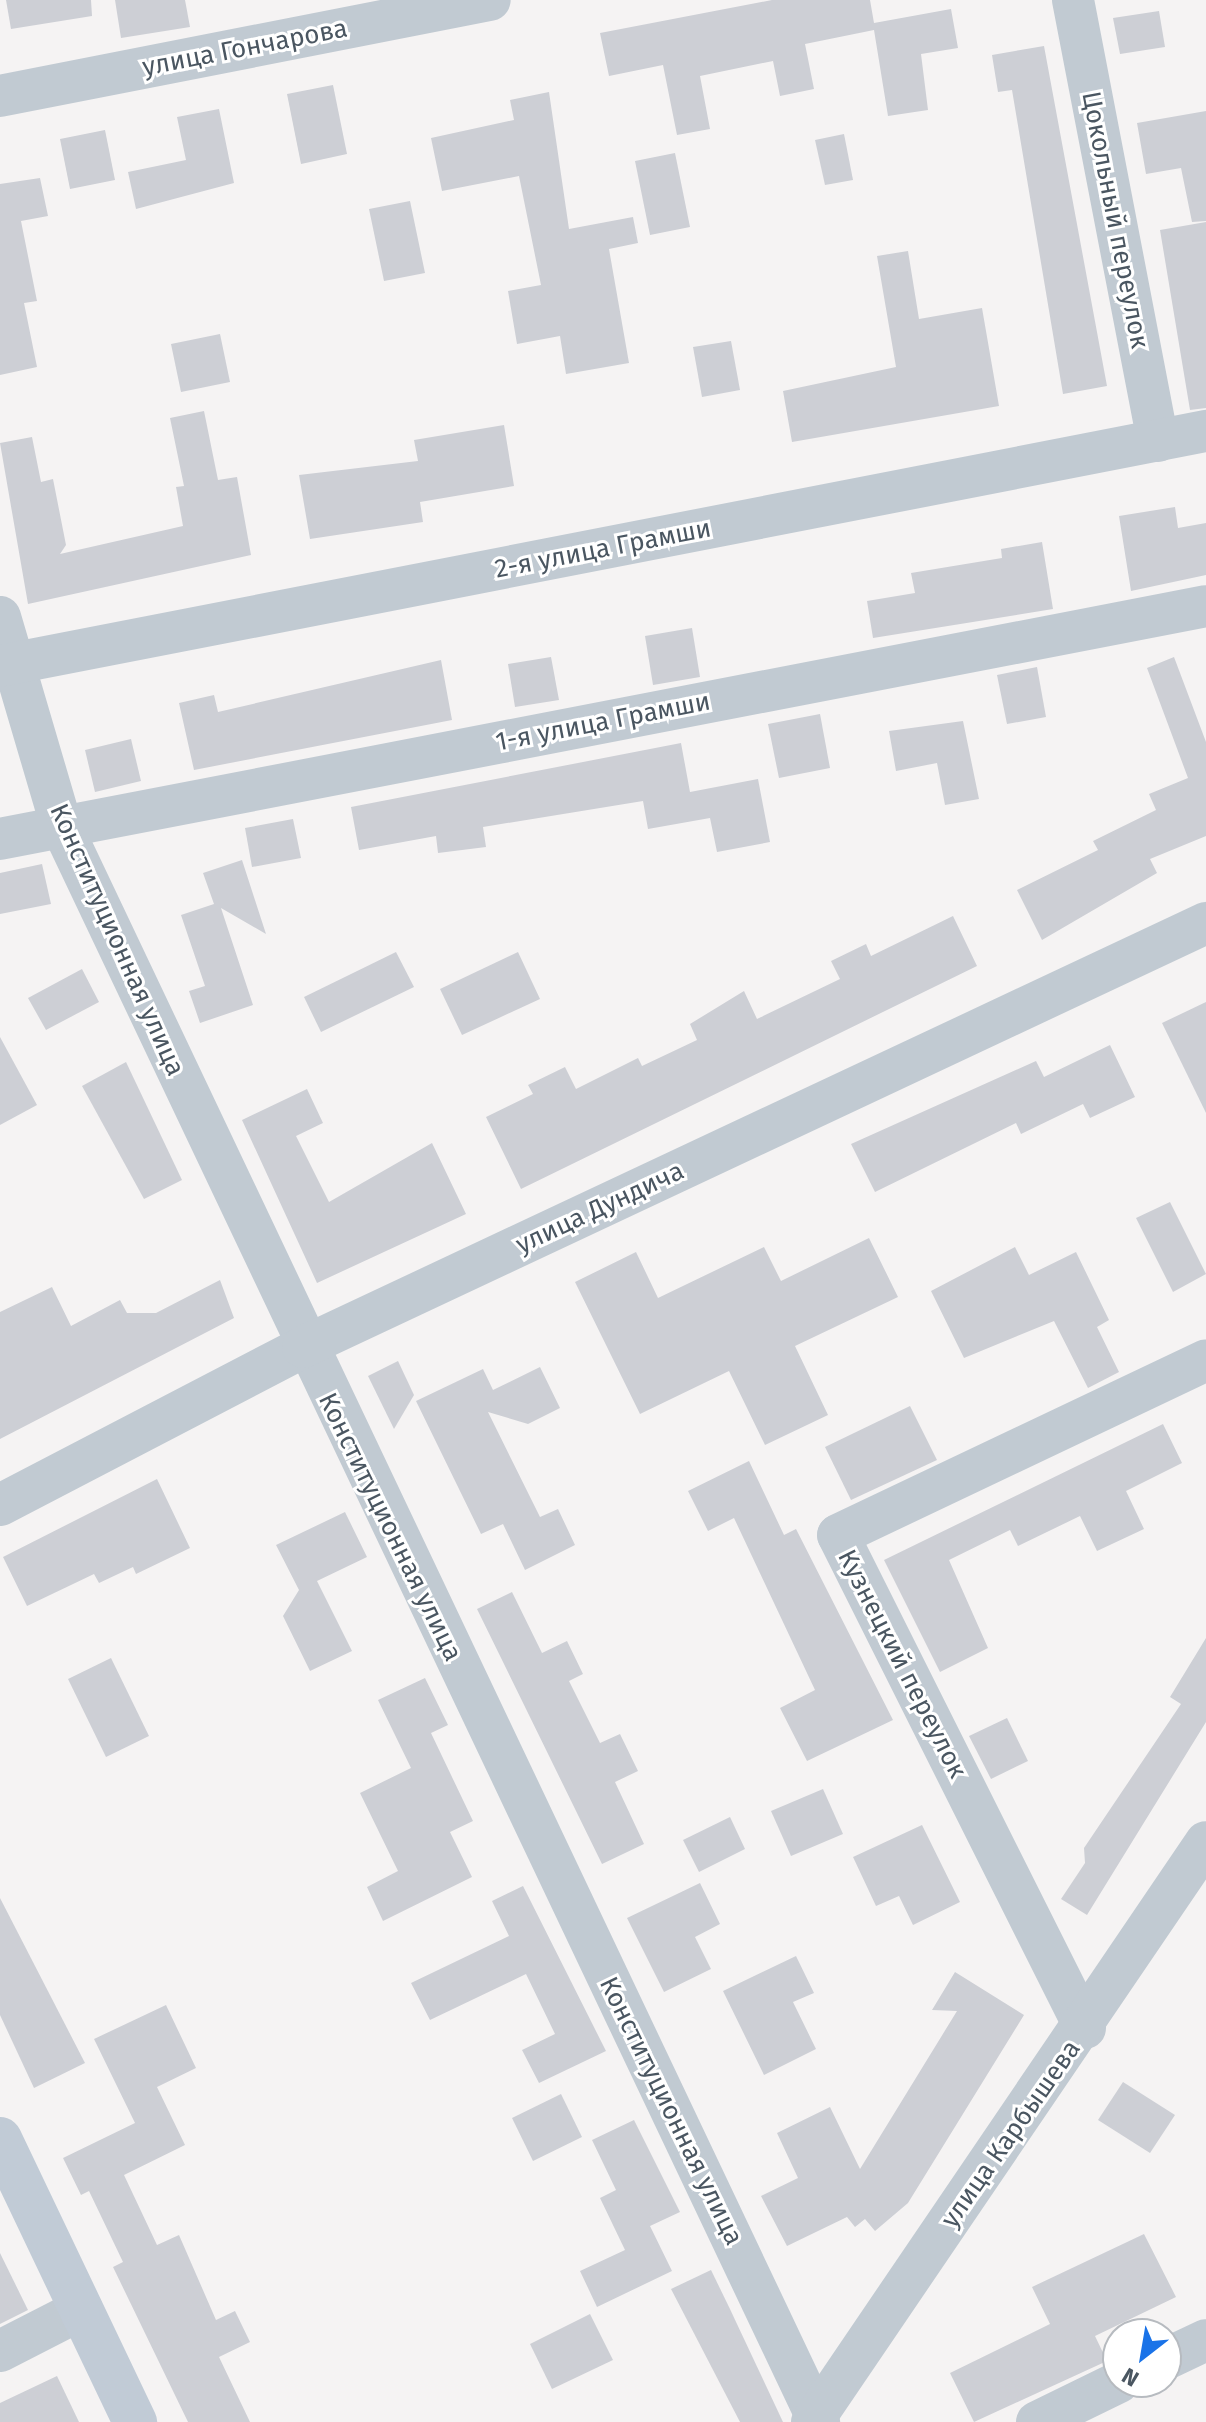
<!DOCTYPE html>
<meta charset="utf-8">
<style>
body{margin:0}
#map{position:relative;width:1206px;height:2422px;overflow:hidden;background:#f5f3f3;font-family:"Fira Sans",sans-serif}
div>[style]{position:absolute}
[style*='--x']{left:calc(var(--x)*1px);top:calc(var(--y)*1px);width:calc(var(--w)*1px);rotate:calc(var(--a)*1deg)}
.building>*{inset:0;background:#cdcfd5}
.street>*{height:42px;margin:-21px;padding:0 21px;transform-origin:21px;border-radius:21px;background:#c1cad2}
.secondary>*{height:44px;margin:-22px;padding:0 22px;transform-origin:22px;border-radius:22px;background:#c1cbd6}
span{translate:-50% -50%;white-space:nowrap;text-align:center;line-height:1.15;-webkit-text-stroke:6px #fff;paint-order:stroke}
.street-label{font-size:26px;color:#4a5661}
.north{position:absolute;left:1102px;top:2318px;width:80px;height:80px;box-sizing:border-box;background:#fff;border:2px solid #b7bbc0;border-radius:50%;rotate:211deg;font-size:22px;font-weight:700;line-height:32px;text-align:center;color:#4a5661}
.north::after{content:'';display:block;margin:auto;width:28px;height:36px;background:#1a73e8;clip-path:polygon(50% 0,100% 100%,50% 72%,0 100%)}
</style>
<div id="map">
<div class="building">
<i style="clip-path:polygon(6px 0,91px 0,92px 16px,11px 29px)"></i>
<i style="clip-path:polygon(115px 0,185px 0,190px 27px,121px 38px)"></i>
<i style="clip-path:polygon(772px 0,870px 0,874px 23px,951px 9px,958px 48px,921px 54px,928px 110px,888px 116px,874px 30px,805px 44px,814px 89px,780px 96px,773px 61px,700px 76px,710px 129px,677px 135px,663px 65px,609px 76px,600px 33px)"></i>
<i style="clip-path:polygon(1159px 11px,1165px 47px,1120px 54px,1113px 18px)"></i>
<i style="clip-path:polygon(1044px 46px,1107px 386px,1063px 394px,1012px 90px,998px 92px,992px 55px)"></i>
<i style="clip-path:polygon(333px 85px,347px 154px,301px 164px,287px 94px)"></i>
<i style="clip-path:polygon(549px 92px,569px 229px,633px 217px,638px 243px,609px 249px,629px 363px,566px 374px,560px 336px,517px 344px,508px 291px,541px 285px,519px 176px,442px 191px,431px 138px,514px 120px,510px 100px)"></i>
<i style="clip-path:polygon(219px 109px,234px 183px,136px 209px,128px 172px,186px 160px,177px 117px)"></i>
<i style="clip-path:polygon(1206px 111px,1206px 221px,1192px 222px,1181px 168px,1146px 174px,1137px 123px)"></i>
<i style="clip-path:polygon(105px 130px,115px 180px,70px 189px,60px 139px)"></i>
<i style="clip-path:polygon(844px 134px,853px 180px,825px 185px,815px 140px)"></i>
<i style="clip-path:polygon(675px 153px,690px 227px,650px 235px,635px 161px)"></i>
<i style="clip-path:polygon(40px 178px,48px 216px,21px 221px,37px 301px,24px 303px,37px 367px,0 375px,0 184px)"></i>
<i style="clip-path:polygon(410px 201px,425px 273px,384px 281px,369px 209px)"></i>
<i style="clip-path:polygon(1206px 222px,1206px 408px,1190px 410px,1160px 230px)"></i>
<i style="clip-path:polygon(908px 251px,919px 319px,982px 308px,999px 406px,792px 442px,783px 391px,896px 367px,877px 256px)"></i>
<i style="clip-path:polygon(220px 334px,230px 382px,181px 392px,171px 344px)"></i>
<i style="clip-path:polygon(731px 341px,740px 390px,702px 397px,693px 347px)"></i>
<i style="clip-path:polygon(204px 411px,218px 480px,237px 477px,251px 555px,28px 604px,0 443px,32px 437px,41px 482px,53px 479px,66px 545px,60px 554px,183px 526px,176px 487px,184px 486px,170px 418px)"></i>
<i style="clip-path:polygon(504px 425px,514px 486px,420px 502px,423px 522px,310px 539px,299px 475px,418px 461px,414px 440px)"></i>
<i style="clip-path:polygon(1175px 507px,1178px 528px,1206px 523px,1206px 575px,1131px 591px,1119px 516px)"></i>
<i style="clip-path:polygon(1042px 542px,1053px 609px,873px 638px,867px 601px,915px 593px,911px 573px,1002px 558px,1001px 549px)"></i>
<i style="clip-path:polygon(692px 628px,700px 677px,653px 685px,645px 636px)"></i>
<i style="clip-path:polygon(551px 657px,559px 700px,515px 707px,508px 664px)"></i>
<i style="clip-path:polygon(1174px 657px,1206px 742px,1206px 836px,1150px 859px,1157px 873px,1042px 940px,1017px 890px,1098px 850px,1093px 841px,1156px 810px,1149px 794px,1188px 778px,1147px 668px)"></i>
<i style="clip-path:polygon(441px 660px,452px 720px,194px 770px,179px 703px,214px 695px,218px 712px)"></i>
<i style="clip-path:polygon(1037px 667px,1046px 717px,1007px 724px,997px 675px)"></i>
<i style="clip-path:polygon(820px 714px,830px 768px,779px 778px,768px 724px)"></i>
<i style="clip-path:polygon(963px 721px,979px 799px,945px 805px,937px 763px,896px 771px,889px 731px)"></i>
<i style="clip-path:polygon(131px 739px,141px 781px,95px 792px,85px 750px)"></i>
<i style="clip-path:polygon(681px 743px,690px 792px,758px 779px,770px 842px,717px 852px,710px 818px,648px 829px,643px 801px,483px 827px,486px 847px,438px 853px,436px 836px,359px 850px,351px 807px)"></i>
<i style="clip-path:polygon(293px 819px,301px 858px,252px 867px,245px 828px)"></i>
<i style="clip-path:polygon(242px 860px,266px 934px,221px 908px,253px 1005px,200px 1023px,189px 991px,205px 986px,181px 915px,214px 904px,203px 873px)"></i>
<i style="clip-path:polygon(42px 864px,51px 904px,0 914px,0 873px)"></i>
<i style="clip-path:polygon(953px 916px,977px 966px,521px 1189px,486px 1117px,533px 1094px,528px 1085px,565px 1067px,576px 1089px,638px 1058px,642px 1066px,697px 1040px,690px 1024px,744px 991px,757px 1019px,840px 979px,831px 961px,866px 944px,871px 956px)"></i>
<i style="clip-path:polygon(396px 952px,414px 987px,321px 1032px,304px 997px)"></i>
<i style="clip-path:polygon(518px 952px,540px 999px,462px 1035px,440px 989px)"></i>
<i style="clip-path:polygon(82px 969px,99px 1002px,46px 1030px,28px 998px)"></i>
<i style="clip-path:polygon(1206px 1002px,1206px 1113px,1162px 1023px)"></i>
<i style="clip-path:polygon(0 1037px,37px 1105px,0 1125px)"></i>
<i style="clip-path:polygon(1110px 1045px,1135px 1097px,1090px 1118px,1083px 1104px,1021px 1134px,1016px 1123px,875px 1192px,851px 1144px,1036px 1061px,1044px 1077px)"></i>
<i style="clip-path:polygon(126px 1062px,182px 1180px,144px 1199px,82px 1086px)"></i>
<i style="clip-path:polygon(307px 1089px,323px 1123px,296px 1136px,329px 1202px,432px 1143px,466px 1214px,317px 1283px,242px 1120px)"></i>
<i style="clip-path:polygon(1170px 1202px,1206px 1274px,1173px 1292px,1136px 1218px)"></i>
<i style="clip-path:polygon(869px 1238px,898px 1297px,795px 1346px,828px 1415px,765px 1445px,729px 1371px,640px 1414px,575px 1282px,636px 1252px,658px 1298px,764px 1247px,781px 1281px)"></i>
<i style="clip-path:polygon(1015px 1247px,1029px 1275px,1076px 1252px,1109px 1320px,1097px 1327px,1119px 1372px,1088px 1388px,1054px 1321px,964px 1358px,931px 1291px)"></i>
<i style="clip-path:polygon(220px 1280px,234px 1318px,0 1439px,0 1312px,52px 1287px,71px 1326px,120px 1300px,127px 1313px,156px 1313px)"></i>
<i style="clip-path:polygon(398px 1361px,414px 1395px,394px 1429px,368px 1376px)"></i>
<i style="clip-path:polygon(540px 1367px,560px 1408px,528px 1424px,488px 1412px,540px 1517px,558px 1509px,575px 1545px,525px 1570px,503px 1524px,481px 1534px,416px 1401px,483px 1369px,493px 1390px)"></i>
<i style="clip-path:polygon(910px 1406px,937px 1460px,851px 1500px,825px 1447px)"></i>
<i style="clip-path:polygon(1163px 1424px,1182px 1463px,1126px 1491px,1144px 1529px,1097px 1551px,1080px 1516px,1018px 1546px,1010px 1530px,949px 1560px,988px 1648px,940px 1672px,884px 1560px)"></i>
<i style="clip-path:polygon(749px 1461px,784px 1535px,796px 1529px,893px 1720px,807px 1761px,780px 1708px,815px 1690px,734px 1518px,708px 1531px,688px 1491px)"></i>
<i style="clip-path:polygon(157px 1479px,190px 1548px,136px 1574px,133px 1567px,99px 1583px,94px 1574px,27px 1606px,3px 1557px)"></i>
<i style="clip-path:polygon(345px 1512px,367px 1557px,317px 1581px,352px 1651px,310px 1671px,283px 1616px,299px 1590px,276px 1545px)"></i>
<i style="clip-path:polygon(512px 1592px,542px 1653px,567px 1641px,583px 1674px,569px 1681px,600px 1743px,620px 1734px,638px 1771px,615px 1782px,644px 1844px,602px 1864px,477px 1609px)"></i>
<i style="clip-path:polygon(1206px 1638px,1206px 1722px,1087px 1915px,1061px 1899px,1085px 1863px,1084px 1848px,1181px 1704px,1170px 1697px)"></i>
<i style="clip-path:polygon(111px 1658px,149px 1736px,106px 1757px,68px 1679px)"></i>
<i style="clip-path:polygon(425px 1678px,448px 1725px,431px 1733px,473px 1821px,450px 1832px,472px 1877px,383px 1921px,367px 1887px,398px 1871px,360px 1793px,411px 1768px,378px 1700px)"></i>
<i style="clip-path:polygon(1007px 1718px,1028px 1761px,991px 1779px,969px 1736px)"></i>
<i style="clip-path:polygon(823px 1789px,843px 1834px,791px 1856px,771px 1811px)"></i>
<i style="clip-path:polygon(730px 1817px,745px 1849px,699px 1872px,683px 1840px)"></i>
<i style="clip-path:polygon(922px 1825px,960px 1902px,913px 1925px,899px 1896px,876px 1906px,853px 1857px)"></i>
<i style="clip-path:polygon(700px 1883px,720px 1924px,695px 1937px,711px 1969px,664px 1992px,627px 1918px)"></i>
<i style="clip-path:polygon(523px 1886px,606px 2051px,539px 2083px,522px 2050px,555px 2034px,526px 1974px,430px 2020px,411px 1983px,509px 1936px,492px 1901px)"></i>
<i style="clip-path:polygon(0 1898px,85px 2063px,34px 2088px,0 2015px)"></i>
<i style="clip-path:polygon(796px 1956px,814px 1993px,793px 2002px,816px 2049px,764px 2075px,723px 1991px)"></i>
<i style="clip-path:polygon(955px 1972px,1024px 2015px,908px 2203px,875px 2231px,865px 2219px,855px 2227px,847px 2217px,787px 2246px,761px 2196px,798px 2178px,777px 2133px,830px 2107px,860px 2169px,957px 2011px,932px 2010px)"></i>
<i style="clip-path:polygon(166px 2005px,196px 2068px,157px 2087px,185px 2145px,124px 2175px,157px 2245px,179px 2235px,216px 2320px,235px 2311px,250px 2342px,219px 2357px,250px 2422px,188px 2422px,113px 2267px,123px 2262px,89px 2191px,81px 2195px,63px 2158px,135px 2123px,94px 2039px)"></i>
<i style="clip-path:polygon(1123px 2082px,1175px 2115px,1150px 2153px,1098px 2120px)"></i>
<i style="clip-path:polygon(561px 2094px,582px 2137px,533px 2161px,512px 2118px)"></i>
<i style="clip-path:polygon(634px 2120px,680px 2212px,650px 2226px,672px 2271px,597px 2307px,580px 2271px,625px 2250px,600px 2198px,616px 2190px,592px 2140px)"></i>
<i style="clip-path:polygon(1144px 2234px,1176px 2297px,1095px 2336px,1107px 2361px,974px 2422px,950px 2373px,1050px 2324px,1032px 2287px)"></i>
<i style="clip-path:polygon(0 2253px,28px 2310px,0 2324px)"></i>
<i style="clip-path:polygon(711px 2270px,729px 2307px,783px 2422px,740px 2422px,671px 2289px)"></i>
<i style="clip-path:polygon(590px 2314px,613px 2360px,552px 2389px,530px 2344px)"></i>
<i style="clip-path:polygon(57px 2376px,79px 2422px,0 2422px,0 2403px)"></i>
</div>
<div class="street">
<i style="--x:1073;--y:0;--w:449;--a:79.1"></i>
<i style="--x:0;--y:96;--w:499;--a:-11.1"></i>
<i style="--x:0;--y:617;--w:219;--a:73.6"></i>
<i style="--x:62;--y:827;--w:1766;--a:64.61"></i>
<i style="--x:0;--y:666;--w:1229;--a:-11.03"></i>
<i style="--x:0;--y:839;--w:1228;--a:-10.93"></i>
<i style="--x:0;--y:1505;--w:342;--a:-27.5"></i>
<i style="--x:303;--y:1347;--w:998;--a:-25.15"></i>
<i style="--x:1085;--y:2028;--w:551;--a:-116.61"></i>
<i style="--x:838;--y:1535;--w:407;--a:-25.4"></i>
<i style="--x:0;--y:2351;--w:92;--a:-27.1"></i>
<i style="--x:1166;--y:2359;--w:44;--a:-25.4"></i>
<i style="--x:812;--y:2422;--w:701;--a:-55.81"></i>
<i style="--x:1037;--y:2422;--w:91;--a:-26"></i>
</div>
<div class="secondary">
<i style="--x:0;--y:2139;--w:314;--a:64.5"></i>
</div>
<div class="street-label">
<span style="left:245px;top:48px;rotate:-11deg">улица Гончарова</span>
<span style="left:1115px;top:220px;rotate:79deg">Цокольный переулок</span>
<span style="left:603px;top:549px;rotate:-11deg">2-я улица Грамши</span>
<span style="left:603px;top:722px;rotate:-11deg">1-я улица Грамши</span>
<span style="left:117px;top:940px;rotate:66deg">Конституционная улица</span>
<span style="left:600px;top:1208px;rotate:-25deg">улица Дундича</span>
<span style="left:390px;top:1527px;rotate:64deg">Конституционная улица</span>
<span style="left:902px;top:1664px;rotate:63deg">Кузнецкий переулок</span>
<span style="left:671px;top:2111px;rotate:64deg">Конституционная улица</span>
<span style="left:1011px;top:2134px;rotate:-55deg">улица Карбышева</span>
</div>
<div class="north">N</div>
</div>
